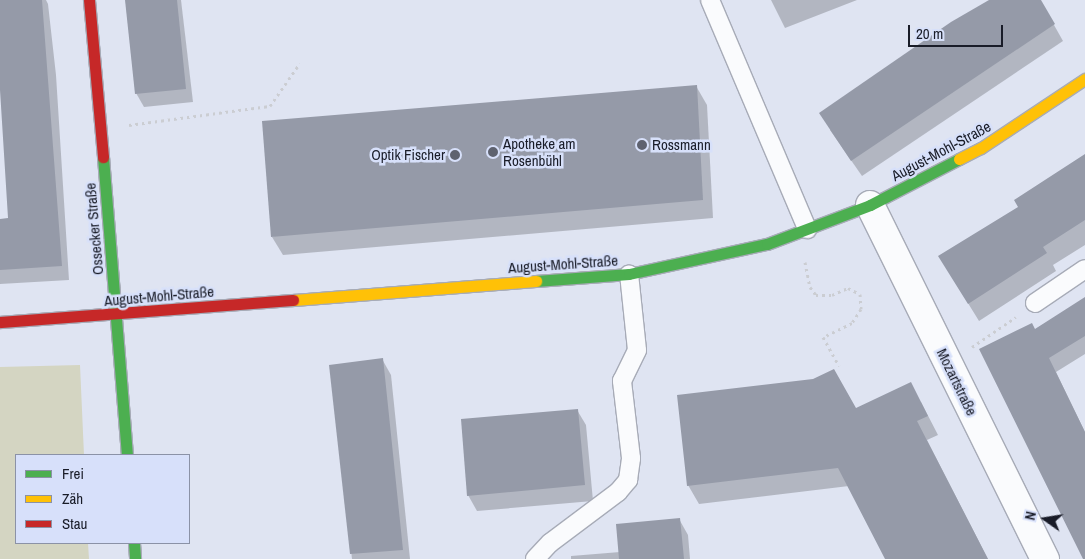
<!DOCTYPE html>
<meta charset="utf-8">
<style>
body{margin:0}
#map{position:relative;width:1085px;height:559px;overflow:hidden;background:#dfe4f2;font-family:"Archivo Narrow",sans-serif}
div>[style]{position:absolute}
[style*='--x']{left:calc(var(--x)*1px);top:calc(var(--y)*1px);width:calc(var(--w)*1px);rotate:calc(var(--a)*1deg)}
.green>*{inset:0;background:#d4d5c2}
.shadow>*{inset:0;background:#0003}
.building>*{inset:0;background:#959aa8}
.path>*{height:3px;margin-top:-1.5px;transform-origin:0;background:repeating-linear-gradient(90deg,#cbcdd2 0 2.5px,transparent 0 6.5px)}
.roads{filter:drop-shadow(1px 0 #a7abb7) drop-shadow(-1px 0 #a7abb7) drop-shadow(0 1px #a7abb7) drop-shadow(0 -1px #a7abb7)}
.lane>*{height:18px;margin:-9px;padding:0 9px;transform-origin:9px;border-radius:9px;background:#fafbfd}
.street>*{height:28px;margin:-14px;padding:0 14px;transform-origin:14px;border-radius:14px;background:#fafbfd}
.fast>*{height:11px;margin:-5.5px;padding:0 5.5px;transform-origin:5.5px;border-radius:5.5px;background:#4caf50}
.slow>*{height:11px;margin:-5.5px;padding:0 5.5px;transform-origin:5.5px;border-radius:5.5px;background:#ffc107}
.jam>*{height:11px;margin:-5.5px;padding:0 5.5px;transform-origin:5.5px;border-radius:5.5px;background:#c62828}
.dots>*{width:14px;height:14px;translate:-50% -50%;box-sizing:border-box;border:2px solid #d7e0fa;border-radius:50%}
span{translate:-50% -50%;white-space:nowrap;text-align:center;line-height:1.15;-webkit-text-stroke:5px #d7e0fa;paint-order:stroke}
.poi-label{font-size:15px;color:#191c28}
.left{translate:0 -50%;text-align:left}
.right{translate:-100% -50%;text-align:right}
.street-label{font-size:15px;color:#191c28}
.legend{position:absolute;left:15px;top:454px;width:175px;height:90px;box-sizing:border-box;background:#d7e0fa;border:1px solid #8b92a6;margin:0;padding:6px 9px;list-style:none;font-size:15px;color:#191c28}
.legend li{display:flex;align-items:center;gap:10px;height:25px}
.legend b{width:25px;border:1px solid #8b92a6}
.north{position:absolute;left:1020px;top:494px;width:50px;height:50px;-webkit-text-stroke:4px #d7e0fa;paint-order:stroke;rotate:283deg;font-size:14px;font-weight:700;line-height:20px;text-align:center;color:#191c28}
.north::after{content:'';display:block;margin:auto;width:18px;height:22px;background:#191c28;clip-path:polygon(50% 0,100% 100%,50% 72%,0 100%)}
.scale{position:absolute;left:908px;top:25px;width:95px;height:22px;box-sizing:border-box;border:2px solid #191c28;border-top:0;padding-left:6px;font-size:15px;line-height:18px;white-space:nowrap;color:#191c28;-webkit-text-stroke:4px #d7e0fa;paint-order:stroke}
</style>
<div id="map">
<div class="green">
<i style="clip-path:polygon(80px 365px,84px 455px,16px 455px,16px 543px,88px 543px,89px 559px,0 559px,0 367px)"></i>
</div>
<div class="shadow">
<i style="clip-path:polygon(0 0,46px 0,48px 4px,56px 75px,69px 280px,0 284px,0 220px,10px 219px,0 75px)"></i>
<i style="clip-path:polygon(126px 0,181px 0,193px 102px,144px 107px,136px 93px)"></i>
<i style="clip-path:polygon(771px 0,857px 0,785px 28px)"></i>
<i style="clip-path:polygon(992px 0,1040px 0,1063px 41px,862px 176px,830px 130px)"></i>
<i style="clip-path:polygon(696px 86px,707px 105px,713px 218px,283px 255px,272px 237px)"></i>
<i style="clip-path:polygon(1085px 156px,1085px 245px,1053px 265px,1056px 271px,979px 321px,950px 274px,1020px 208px)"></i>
<i style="clip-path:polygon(1085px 299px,1085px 354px,1056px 372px,1085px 432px,1084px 559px,1034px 330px)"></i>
<i style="clip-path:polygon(382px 359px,391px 375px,410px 559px,352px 559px,330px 366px)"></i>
<i style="clip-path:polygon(921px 402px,938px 435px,927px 440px,988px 559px,886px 559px,849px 486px,699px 504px,688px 485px,855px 410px)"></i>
<i style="clip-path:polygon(577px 410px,586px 425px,593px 501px,477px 511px,468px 495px)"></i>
<i style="clip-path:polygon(679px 519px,688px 535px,690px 559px,571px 559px,571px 556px,620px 552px)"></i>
</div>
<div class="building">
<i style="clip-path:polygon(0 0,42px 0,62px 266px,0 270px,0 219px,8px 218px,0 90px)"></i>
<i style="clip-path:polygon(125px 0,177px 0,186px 89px,135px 94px)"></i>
<i style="clip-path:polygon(989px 0,1041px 0,1055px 24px,851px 161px,819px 113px,951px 22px)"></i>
<i style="clip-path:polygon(697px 85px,703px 200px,271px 237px,262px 121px)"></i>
<i style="clip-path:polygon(1085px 154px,1085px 220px,1043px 247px,1047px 253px,968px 304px,938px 256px,1018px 207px,1014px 200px)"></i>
<i style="clip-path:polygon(1085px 297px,1085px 336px,1049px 358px,1085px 432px,1085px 559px,1083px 559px,979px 349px,1032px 323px,1035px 329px)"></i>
<i style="clip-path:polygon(383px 358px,403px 550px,350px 554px,329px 365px)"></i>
<i style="clip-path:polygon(834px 369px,856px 408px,911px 382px,928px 416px,917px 421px,988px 559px,885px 559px,838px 468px,687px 486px,677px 395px,813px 379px)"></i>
<i style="clip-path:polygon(578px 409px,585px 485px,467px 496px,461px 419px)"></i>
<i style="clip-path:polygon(680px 518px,684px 559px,619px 559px,616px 524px)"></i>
</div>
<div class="path">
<i style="--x:129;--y:125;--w:142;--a:-7.7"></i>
<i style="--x:270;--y:106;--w:52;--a:-55.1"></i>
<i style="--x:805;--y:262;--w:25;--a:79"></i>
<i style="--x:810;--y:287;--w:10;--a:53"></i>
<i style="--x:816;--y:295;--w:16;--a:0"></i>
<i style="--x:832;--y:295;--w:17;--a:-24"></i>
<i style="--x:848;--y:288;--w:13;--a:27"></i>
<i style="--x:860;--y:294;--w:15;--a:86"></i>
<i style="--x:861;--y:309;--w:17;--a:123"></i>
<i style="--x:852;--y:323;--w:32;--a:154"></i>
<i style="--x:823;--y:337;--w:33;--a:61"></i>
<i style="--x:972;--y:347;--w:53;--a:-34.3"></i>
</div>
<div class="roads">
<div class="lane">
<i style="--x:710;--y:0;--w:249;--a:67"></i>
<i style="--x:1035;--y:303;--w:60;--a:-34.2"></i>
<i style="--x:535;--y:559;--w:22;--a:-47"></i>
<i style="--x:550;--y:543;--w:85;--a:-36.9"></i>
<i style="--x:618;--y:492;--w:16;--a:-50"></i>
<i style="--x:628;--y:480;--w:22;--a:-82"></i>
<i style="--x:631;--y:458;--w:78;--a:-96.7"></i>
<i style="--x:622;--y:381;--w:34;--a:-64"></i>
<i style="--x:637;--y:350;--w:76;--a:-96"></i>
</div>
<div class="street">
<i style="--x:870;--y:205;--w:395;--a:63.7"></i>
</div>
<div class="fast">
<i style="--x:103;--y:157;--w:299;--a:85.4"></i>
<i style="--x:536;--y:281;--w:93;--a:-4.3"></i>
<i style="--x:629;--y:274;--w:141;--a:-12.3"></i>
<i style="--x:767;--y:244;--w:110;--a:-20.7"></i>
<i style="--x:870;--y:205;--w:100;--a:-27.3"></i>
<i style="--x:134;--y:543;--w:16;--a:86"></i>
</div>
<div class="slow">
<i style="--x:959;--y:159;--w:25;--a:-27"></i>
<i style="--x:981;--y:148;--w:125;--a:-33.6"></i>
<i style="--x:293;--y:300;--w:244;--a:-4.5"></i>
</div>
<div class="jam">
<i style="--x:89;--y:0;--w:158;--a:84.9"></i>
<i style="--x:0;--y:322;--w:294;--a:-4.3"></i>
</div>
</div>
<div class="dots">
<i style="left:642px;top:145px;background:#5e626f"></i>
<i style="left:493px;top:152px;background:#5e626f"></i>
<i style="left:455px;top:155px;background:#5e626f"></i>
</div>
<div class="poi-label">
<span class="left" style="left:503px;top:152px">Apotheke am<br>Rosenbühl</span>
<span class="left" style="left:652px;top:145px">Rossmann</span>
<span class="right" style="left:445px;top:155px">Optik Fischer</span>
</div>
<div class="street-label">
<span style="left:941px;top:151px;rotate:-28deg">August-Mohl-Straße</span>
<span style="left:94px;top:229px;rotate:-95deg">Ossecker Straße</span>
<span style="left:563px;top:264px;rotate:-4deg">August-Mohl-Straße</span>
<span style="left:159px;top:296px;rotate:-5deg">August-Mohl-Straße</span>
<span style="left:957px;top:382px;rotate:64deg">Mozartstraße</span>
</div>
<ul class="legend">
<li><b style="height:6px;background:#4caf50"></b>Frei</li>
<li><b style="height:6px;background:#ffc107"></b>Zäh</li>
<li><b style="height:6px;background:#c62828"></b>Stau</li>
</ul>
<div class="north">N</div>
<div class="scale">20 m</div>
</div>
